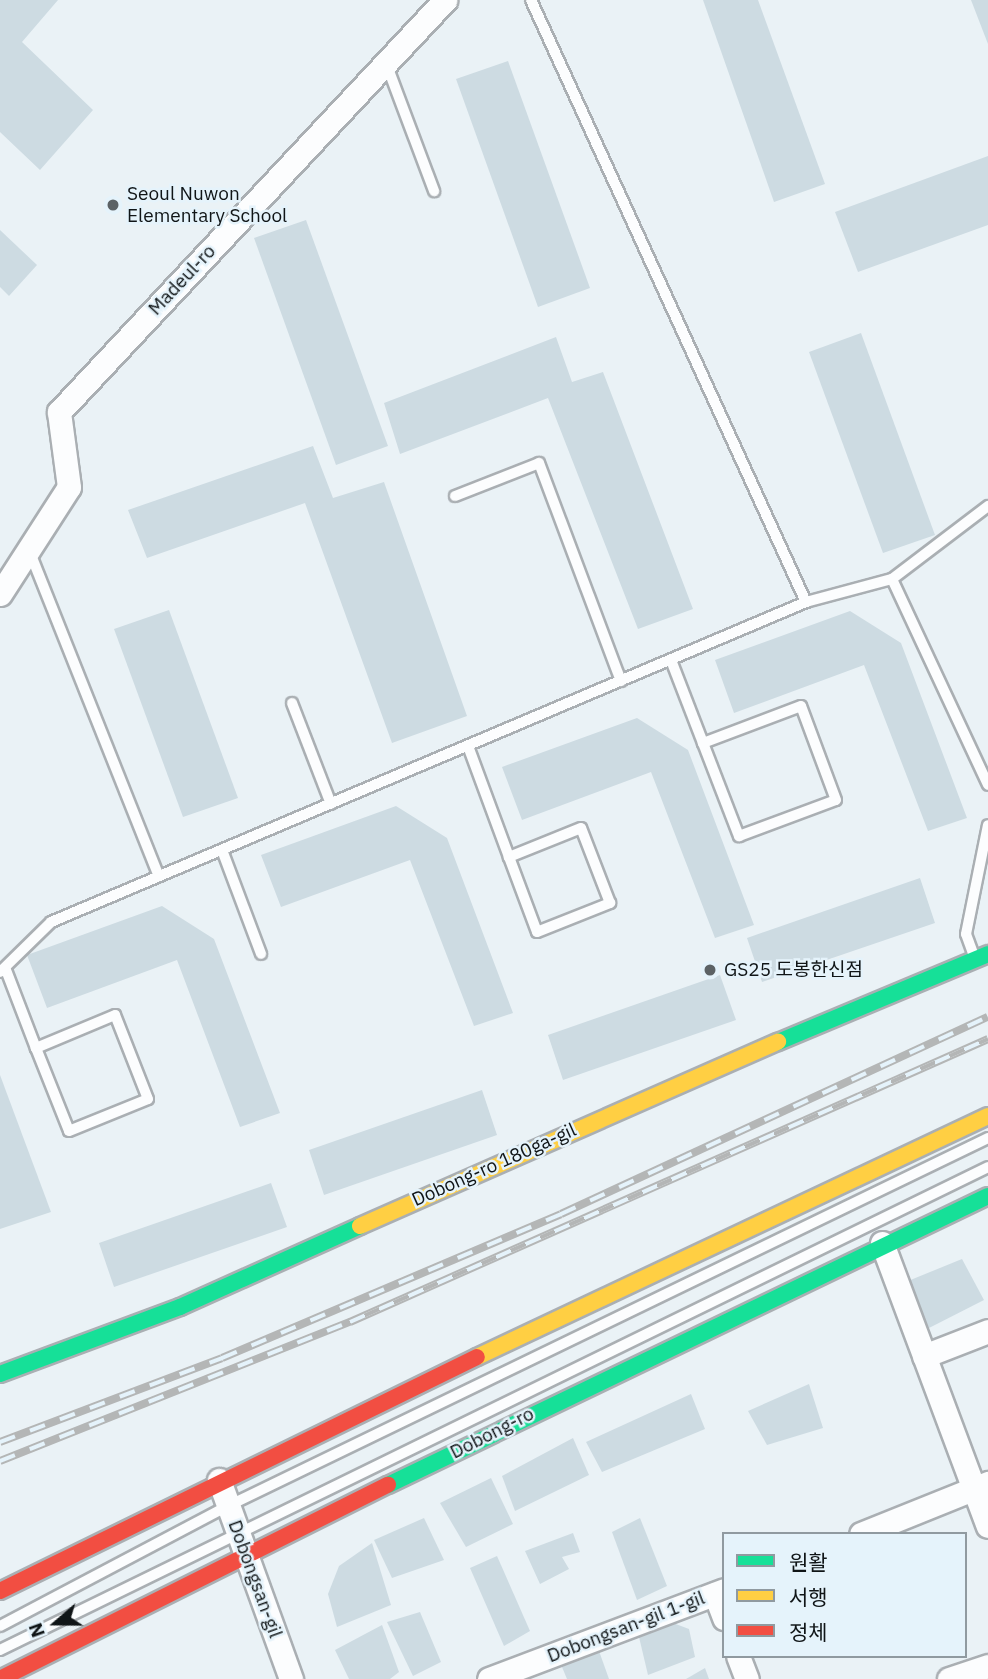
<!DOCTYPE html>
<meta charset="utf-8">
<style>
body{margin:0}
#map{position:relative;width:988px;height:1679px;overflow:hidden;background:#eaf2f6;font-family:"IBM Plex Sans","Noto Sans KR",sans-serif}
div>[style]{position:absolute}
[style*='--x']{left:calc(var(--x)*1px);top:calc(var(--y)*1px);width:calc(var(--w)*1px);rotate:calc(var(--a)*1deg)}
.building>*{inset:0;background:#cddbe2}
.roads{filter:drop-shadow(2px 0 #aaafb3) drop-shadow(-2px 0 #aaafb3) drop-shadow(0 2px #aaafb3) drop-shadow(0 -2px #aaafb3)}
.lane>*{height:10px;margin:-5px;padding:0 5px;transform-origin:5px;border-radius:5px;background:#fcfdfe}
.street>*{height:23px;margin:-11.5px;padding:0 11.5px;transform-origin:11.5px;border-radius:11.5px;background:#fcfdfe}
.fast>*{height:16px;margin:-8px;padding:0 8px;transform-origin:8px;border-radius:8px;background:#16e098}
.slow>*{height:16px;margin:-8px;padding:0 8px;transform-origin:8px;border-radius:8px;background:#ffcf43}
.jam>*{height:16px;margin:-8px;padding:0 8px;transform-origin:8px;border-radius:8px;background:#f24e42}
.rail>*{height:8px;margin-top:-4px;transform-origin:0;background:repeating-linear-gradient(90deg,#e5f3fb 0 16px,#b4b6b6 0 32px);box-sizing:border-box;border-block:2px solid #b4b6b6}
.dots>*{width:19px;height:19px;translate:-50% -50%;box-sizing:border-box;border:4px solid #e5f3fb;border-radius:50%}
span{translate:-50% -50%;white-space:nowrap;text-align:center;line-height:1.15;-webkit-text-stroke:5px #e5f3fb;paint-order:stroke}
.poi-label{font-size:19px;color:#101517}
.left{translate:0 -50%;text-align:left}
.street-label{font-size:19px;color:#101517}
.legend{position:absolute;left:722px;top:1532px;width:245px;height:126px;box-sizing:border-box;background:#e5f3fb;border:2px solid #909aa0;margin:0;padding:9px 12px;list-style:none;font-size:21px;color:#101517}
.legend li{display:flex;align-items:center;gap:14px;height:35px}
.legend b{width:35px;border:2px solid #909aa0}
.north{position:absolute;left:21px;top:1588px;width:70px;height:70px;-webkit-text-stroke:5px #e5f3fb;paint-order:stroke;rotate:250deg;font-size:19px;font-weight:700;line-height:28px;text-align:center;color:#101517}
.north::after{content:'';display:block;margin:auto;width:24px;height:32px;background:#101517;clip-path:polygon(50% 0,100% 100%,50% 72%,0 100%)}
</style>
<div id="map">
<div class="building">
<i style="clip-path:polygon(0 0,58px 0,22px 42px,93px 110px,40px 170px,0 132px)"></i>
<i style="clip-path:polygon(703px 0,758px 0,825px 184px,774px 202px)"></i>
<i style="clip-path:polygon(971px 0,988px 0,988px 44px)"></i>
<i style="clip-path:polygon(508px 61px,590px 288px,538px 307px,456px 79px)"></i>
<i style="clip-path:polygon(988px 156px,988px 225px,858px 272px,835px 212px)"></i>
<i style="clip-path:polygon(306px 220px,388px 446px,336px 465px,254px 238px)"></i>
<i style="clip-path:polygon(0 230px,37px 265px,9px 296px,0 287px)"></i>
<i style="clip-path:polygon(861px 333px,935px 535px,883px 553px,809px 352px)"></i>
<i style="clip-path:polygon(556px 337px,572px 382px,603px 372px,693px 609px,638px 629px,548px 398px,400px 454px,384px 403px)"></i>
<i style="clip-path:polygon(313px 446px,333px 498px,384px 482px,467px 716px,392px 743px,305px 503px,147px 558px,128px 510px)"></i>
<i style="clip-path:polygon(169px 610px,238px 798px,183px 817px,114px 629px)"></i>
<i style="clip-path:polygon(850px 611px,901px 643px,967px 818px,928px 831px,864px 665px,734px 713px,715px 660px)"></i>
<i style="clip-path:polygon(637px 718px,688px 750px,754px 925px,715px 938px,651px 772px,522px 820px,502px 767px)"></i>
<i style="clip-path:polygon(396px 806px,447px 838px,513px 1013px,474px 1026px,410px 860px,281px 907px,261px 855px)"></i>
<i style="clip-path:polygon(920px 878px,935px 923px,762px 982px,747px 938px)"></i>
<i style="clip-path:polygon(162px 906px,214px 939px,280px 1113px,240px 1127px,177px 960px,47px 1008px,27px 955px)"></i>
<i style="clip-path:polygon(720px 975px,736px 1020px,563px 1080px,548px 1035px)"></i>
<i style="clip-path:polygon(0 1075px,51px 1212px,0 1229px)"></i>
<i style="clip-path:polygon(482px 1090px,497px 1135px,324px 1195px,309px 1150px)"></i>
<i style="clip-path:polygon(271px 1183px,287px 1227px,114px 1287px,99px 1243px)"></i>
<i style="clip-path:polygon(962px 1259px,984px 1300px,929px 1328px,908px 1281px)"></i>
<i style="clip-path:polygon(809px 1384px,823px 1428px,767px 1445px,748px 1411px)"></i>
<i style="clip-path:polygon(691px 1394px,705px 1429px,602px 1472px,586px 1442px)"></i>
<i style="clip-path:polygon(573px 1438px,589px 1475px,515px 1511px,502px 1476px)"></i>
<i style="clip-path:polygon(491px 1478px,513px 1524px,466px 1547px,440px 1503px)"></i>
<i style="clip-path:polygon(424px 1518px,444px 1560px,392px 1578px,374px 1540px)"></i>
<i style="clip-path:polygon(640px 1518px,667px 1586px,637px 1600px,612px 1532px)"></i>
<i style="clip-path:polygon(573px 1533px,580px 1552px,562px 1557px,569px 1569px,540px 1584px,525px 1551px)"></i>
<i style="clip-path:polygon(372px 1543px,391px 1605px,337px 1627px,328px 1594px,339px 1566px)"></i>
<i style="clip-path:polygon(497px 1556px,530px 1631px,504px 1646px,470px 1568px)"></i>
<i style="clip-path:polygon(420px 1612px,441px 1662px,413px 1676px,387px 1622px)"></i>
<i style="clip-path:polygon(673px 1623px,689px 1629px,695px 1657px,648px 1675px,639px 1637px)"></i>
<i style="clip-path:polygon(382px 1625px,399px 1672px,390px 1679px,349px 1679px,335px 1650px)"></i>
<i style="clip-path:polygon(599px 1651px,609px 1679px,567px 1679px,562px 1667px)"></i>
<i style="clip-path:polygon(705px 1668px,709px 1679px,686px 1679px)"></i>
</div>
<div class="roads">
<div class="lane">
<i style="--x:531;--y:0;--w:662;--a:65.45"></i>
<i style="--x:806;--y:602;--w:89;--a:-15"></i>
<i style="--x:892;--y:579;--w:227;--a:65"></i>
<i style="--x:386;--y:63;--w:137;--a:69.4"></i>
<i style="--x:455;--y:496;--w:90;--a:-21.4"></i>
<i style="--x:539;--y:463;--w:233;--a:69.4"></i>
<i style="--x:29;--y:550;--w:351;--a:68.3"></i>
<i style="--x:892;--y:579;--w:121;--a:-37.2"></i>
<i style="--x:671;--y:660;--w:189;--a:68.9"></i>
<i style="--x:739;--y:836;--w:103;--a:-20.4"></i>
<i style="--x:836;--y:800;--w:100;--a:-110.4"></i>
<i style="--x:801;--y:706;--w:105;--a:159.3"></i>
<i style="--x:292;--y:703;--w:108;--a:68.9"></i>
<i style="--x:468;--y:746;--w:118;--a:69.7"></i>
<i style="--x:509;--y:857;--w:80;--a:69.5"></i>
<i style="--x:537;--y:932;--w:79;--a:-21.7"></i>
<i style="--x:610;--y:903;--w:80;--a:-111.1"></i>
<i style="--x:581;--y:828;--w:78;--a:158.1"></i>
<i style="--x:222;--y:850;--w:111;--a:69.4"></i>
<i style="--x:974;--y:956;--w:23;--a:-110"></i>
<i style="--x:966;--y:934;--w:111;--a:-78.6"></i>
<i style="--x:6;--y:970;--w:84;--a:69"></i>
<i style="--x:36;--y:1048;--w:89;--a:68.3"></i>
<i style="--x:69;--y:1131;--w:85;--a:-22.1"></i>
<i style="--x:148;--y:1099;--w:90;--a:-111.4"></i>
<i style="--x:115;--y:1015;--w:86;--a:157.3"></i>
<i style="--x:0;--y:972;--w:71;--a:-44.4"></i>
<i style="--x:51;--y:922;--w:820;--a:-22.97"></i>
<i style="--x:0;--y:1626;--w:258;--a:-27.8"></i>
<i style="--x:228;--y:1506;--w:844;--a:-25.84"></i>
<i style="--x:0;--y:1650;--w:1100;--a:-26.05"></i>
</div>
<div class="street">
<i style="--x:0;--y:594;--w:127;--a:-57.2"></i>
<i style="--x:69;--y:487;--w:76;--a:-97.6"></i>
<i style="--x:59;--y:412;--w:565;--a:-46.87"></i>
<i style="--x:882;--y:1243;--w:302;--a:69.5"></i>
<i style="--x:924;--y:1356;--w:69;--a:-21.3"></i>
<i style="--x:219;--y:1480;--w:212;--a:70.1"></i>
<i style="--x:861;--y:1534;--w:137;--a:-21.9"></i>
<i style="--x:715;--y:1594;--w:26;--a:69"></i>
<i style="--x:738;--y:1656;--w:25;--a:69"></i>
<i style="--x:489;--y:1679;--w:251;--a:-20.7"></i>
<i style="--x:949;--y:1679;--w:41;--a:-18.4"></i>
</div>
<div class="fast">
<i style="--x:778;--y:1042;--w:228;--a:-22.7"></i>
<i style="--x:0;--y:1374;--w:192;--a:-20.4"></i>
<i style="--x:180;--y:1307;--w:197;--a:-24.2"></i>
<i style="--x:388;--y:1485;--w:666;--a:-25.72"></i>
</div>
<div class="slow">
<i style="--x:360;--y:1226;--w:457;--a:-23.8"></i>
<i style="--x:477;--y:1357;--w:565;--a:-25.25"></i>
</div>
<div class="jam">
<i style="--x:0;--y:1591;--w:531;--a:-26.13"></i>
<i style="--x:0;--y:1679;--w:434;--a:-26.6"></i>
</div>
</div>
<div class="rail">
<i style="--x:0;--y:1442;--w:237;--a:-20.7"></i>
<i style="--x:222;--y:1358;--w:368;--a:-23"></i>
<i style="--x:561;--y:1214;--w:470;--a:-24.8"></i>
<i style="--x:0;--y:1461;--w:377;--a:-21.7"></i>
<i style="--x:350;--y:1322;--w:698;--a:-23.92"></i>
</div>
<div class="dots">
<i style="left:113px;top:205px;background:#5c6265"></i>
<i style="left:710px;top:970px;background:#5c6265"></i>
</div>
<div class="poi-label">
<span class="left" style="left:127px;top:205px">Seoul Nuwon<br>Elementary School</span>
<span class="left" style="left:724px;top:970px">GS25 도봉한신점</span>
</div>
<div class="street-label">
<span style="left:182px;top:280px;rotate:-47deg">Madeul-ro</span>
<span style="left:494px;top:1165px;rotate:-24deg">Dobong-ro 180ga-gil</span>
<span style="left:492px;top:1433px;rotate:-27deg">Dobong-ro</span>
<span style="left:255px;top:1579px;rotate:70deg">Dobongsan-gil</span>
<span style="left:626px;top:1627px;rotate:-21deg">Dobongsan-gil 1-gil</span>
</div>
<ul class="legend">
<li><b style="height:9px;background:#16e098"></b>원활</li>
<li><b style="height:9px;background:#ffcf43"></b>서행</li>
<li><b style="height:9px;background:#f24e42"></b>정체</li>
</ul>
<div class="north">N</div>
</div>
